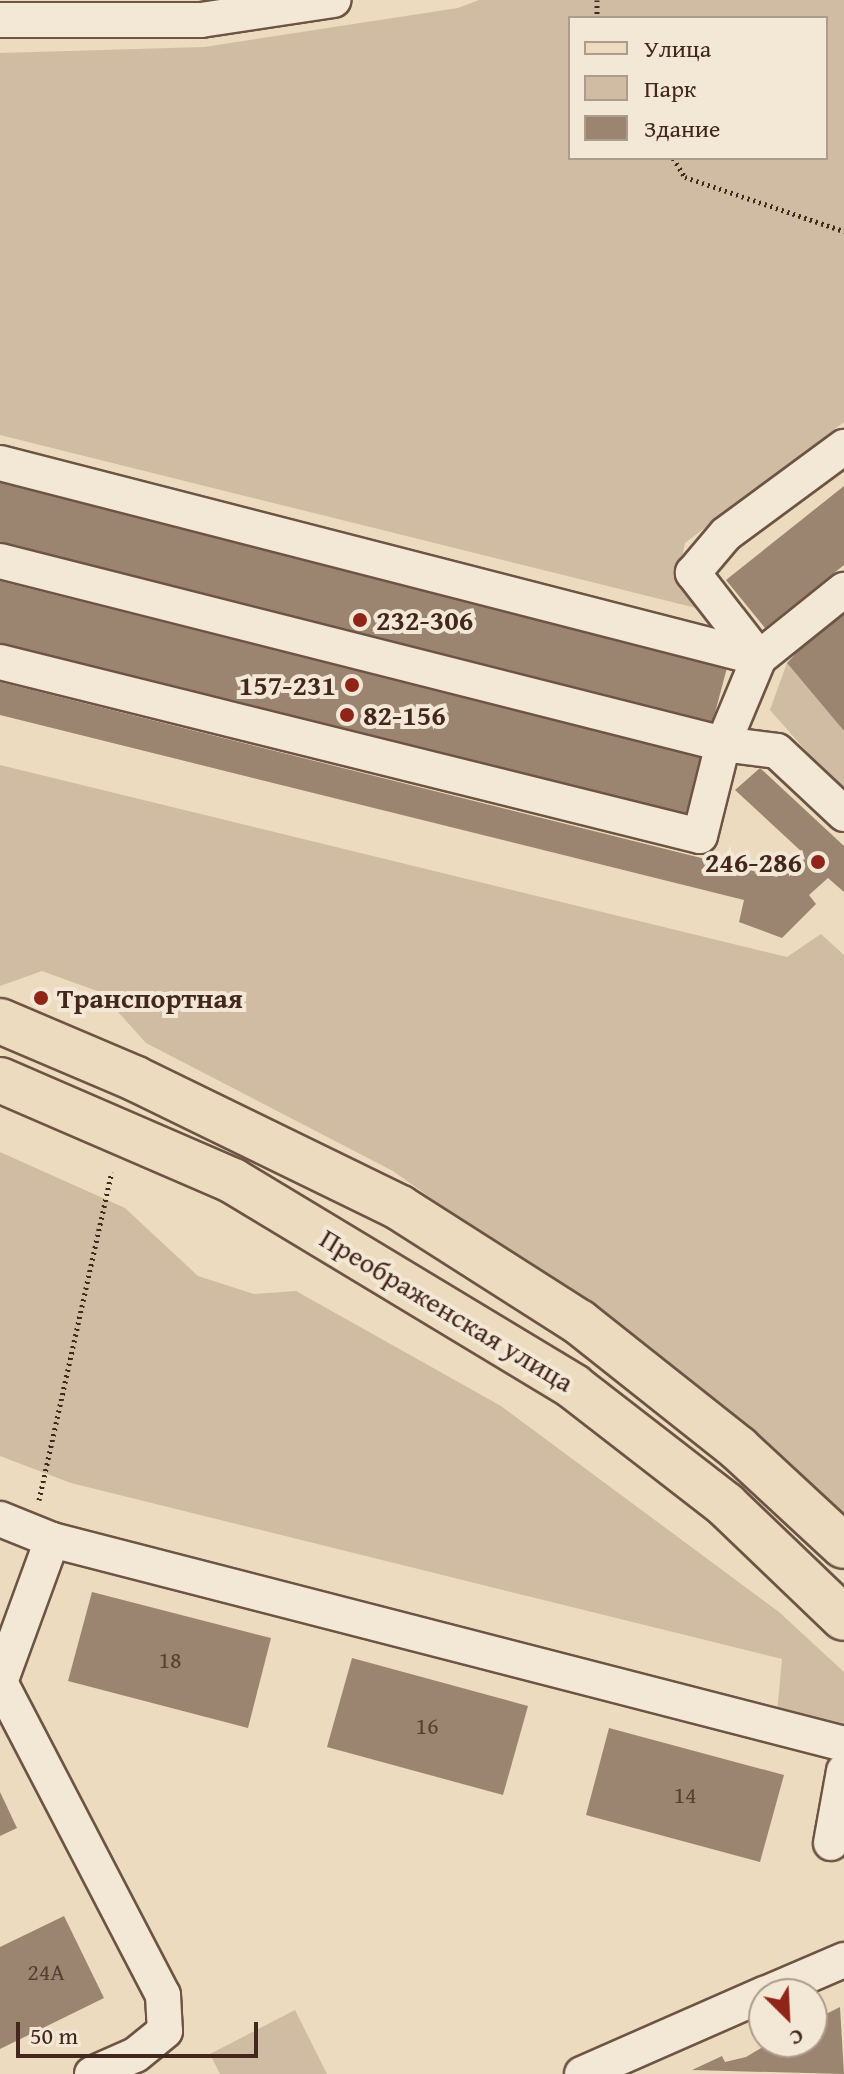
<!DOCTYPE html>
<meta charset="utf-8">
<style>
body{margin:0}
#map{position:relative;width:844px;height:2074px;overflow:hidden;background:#ecdbbe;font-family:"Gentium Book Plus",serif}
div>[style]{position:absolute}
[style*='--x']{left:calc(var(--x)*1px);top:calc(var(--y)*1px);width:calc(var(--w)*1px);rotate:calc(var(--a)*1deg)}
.green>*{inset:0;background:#cfbca2}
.building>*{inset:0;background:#9b8570}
.path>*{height:5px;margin-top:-2.5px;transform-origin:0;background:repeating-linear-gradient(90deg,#43271c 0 2px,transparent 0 6px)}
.roads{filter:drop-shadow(2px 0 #6d5444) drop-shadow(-2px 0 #6d5444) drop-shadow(0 2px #6d5444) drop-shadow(0 -2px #6d5444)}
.minor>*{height:34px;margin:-17px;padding:0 17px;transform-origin:17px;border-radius:17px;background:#f3e8d5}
.major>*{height:44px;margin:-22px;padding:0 22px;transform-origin:22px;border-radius:22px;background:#ecdbbe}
.dots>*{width:22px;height:22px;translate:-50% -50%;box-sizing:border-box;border:4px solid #f3e8d5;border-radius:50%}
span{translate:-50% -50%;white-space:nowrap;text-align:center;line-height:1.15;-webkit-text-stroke:8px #f3e8d5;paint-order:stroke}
.number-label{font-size:24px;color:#593e31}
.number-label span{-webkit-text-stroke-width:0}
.poi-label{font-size:28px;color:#43271c;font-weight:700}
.left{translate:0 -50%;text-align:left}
.right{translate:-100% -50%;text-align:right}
.street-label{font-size:28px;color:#43271c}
.legend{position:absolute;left:568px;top:16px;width:260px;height:144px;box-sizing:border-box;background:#f3e8d5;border:2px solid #ad9b8b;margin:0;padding:10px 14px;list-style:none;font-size:24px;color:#43271c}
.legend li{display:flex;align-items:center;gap:16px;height:40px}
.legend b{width:40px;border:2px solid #ad9b8b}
.north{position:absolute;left:748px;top:1978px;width:80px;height:80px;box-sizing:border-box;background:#f3e8d5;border:2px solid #ad9b8b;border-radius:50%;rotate:156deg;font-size:22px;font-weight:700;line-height:32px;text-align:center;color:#43271c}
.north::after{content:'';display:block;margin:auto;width:28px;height:36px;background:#8f2418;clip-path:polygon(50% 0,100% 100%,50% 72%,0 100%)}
.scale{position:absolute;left:16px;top:2022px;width:242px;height:36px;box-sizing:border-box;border:4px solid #43271c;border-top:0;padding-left:10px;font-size:24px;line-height:28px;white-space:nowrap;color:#43271c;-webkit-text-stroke:6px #f3e8d5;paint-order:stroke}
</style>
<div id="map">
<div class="green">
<i style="clip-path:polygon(evenodd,479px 0,844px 0,844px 422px,685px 543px,678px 577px,696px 608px,0 435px,0 53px,204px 47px,458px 8px,479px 0,570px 18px,826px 18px,826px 158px,570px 158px,570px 18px)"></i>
<i style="clip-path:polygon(787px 663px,844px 731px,844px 794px,770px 710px)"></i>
<i style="clip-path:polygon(0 765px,787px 957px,821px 934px,844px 955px,844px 1513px,698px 1388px,393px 1171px,146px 1043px,100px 992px,42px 971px,0 986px)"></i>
<i style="clip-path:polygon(0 1152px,125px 1208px,198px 1276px,254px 1294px,296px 1291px,501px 1406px,779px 1612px,844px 1672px,844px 1729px,777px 1713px,782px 1659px,71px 1483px,0 1456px)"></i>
<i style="clip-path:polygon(295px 2010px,327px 2074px,220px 2074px,210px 2054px)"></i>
</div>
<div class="building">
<i style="clip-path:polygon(0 482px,728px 664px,712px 724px,0 547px)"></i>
<i style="clip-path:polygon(844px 486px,844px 565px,765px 628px,726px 580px)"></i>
<i style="clip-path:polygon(0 581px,703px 758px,688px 816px,0 644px)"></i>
<i style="clip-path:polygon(838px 608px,844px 615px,844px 731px,787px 663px)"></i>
<i style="clip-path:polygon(0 682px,777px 877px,802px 852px,735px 790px,760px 768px,844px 846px,844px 892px,828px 878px,809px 895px,816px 904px,782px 938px,739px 922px,744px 900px,0 715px)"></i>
<i style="clip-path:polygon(92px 1592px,271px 1638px,248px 1728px,68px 1681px)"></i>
<i style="clip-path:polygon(352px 1658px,528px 1706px,503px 1795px,327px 1747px)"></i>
<i style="clip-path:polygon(609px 1728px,784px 1775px,760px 1862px,586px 1815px)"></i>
<i style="clip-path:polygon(0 1792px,17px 1828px,0 1836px)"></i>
<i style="clip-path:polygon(64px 1916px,104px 1998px,0 2049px,0 1947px)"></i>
<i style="clip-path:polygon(840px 2007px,844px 2074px,692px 2070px,722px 2056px,725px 2062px,746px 2057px,771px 2042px,812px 2042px,812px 2013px,819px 2010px,822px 2016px)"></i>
</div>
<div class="path">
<i style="--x:597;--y:0;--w:18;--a:90"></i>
<i style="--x:673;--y:158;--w:22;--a:58"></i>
<i style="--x:685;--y:177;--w:168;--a:18.8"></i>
<i style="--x:39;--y:1500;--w:336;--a:-77.5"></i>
</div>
<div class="roads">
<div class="minor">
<i style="--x:0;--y:20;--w:201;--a:0"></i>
<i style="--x:201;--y:20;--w:134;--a:-8.6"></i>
<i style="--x:0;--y:463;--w:784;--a:14.41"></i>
<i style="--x:0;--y:561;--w:746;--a:14.2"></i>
<i style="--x:723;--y:744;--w:54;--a:7.4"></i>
<i style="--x:777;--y:751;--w:92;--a:43.2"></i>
<i style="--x:759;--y:658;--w:108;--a:-127.8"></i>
<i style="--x:693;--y:573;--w:51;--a:-49.8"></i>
<i style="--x:726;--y:534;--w:147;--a:-36.4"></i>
<i style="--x:0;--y:662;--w:721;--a:13.96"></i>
<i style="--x:700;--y:836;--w:95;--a:-76"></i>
<i style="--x:723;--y:744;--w:93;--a:-67.3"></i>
<i style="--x:759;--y:658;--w:109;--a:-38.7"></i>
<i style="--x:0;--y:1519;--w:56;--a:22"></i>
<i style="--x:52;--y:1540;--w:818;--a:14.44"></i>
<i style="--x:52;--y:1540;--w:151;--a:110.1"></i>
<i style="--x:0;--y:1682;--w:353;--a:62.5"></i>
<i style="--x:163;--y:1995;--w:36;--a:87"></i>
<i style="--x:165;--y:2031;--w:38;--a:141"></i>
<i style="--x:135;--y:2055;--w:47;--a:156.2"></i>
<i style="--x:831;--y:1843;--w:73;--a:-79.8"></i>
<i style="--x:765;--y:1994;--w:86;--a:-23.3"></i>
<i style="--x:582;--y:2074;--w:199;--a:-23.7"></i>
</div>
<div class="major">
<i style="--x:0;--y:1021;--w:146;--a:23"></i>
<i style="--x:134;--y:1078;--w:296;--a:26"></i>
<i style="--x:400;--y:1208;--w:212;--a:32.5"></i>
<i style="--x:579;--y:1322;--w:203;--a:38.4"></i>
<i style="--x:738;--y:1448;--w:144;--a:42.8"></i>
<i style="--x:0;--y:1080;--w:254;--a:23.4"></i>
<i style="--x:233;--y:1181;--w:398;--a:31.1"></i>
<i style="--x:574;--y:1387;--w:192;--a:37.8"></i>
<i style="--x:726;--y:1505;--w:163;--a:43.8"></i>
</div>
</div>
<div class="dots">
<i style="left:360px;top:620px;background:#8f2418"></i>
<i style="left:352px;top:685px;background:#8f2418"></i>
<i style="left:347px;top:715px;background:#8f2418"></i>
<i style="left:818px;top:862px;background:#8f2418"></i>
<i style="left:41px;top:998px;background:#8f2418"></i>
</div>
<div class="number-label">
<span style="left:170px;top:1660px">18</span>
<span style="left:427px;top:1726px">16</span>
<span style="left:685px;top:1795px">14</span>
<span style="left:46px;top:1972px">24А</span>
</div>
<div class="poi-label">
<span class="left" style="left:376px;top:620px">232-306</span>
<span class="right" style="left:336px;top:685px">157-231</span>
<span class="left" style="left:363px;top:715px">82-156</span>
<span class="right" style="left:802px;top:862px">246-286</span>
<span class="left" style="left:57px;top:998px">Транспортная</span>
</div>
<div class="street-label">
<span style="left:447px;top:1310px;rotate:31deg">Преображенская улица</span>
</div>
<ul class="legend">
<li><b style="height:10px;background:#ecdbbe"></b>Улица</li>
<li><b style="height:22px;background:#cfbca2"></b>Парк</li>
<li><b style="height:22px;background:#9b8570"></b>Здание</li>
</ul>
<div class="north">С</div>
<div class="scale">50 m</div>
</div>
